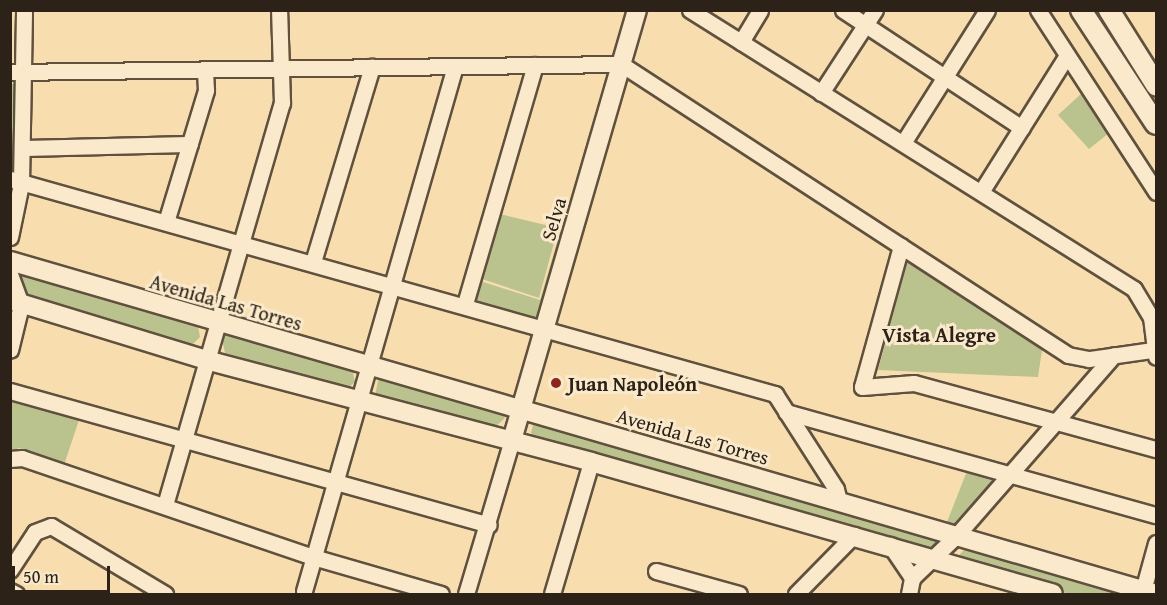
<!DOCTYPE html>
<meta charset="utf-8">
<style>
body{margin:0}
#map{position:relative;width:1167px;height:605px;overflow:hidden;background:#f8deaf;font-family:"Gentium Book Plus",serif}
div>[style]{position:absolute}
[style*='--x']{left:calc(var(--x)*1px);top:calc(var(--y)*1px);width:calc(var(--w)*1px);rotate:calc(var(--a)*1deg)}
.green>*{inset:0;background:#bac28d}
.roads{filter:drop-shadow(2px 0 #5f513e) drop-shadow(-2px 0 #5f513e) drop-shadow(0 2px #5f513e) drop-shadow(0 -2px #5f513e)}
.minor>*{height:15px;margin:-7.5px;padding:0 7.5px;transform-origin:7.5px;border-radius:7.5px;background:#faeacb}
.tertiary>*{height:18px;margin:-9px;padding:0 9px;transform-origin:9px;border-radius:9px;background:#faeacb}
.secondary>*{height:20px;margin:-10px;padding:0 10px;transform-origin:10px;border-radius:10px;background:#faeacb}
.dots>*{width:16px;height:16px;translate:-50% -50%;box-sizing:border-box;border:3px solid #faeacb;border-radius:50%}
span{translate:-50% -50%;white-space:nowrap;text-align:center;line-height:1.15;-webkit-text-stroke:6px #faeacb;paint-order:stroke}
.street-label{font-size:20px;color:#2c2218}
.poi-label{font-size:20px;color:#2c2218;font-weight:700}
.left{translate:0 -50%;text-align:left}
.neighbourhood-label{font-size:21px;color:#2c2218;font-weight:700}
.frame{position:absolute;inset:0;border:12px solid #2c2218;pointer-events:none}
.scale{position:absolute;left:12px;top:566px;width:98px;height:27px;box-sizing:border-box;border:3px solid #2c2218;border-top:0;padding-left:8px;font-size:18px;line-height:21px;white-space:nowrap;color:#2c2218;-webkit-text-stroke:4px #faeacb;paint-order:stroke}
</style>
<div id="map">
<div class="green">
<i style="clip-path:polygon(10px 84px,14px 84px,13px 172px,10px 171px)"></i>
<i style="clip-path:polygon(1082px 93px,1109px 133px,1089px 149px,1058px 115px)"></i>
<i style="clip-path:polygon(500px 214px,558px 228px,539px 298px,479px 278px)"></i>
<i style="clip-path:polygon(561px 229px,569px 232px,541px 324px,473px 303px,480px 281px,540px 300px)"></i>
<i style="clip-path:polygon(907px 262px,945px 285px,957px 286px,962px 297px,992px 315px,1012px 321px,1042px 350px,1038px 377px,878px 370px)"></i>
<i style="clip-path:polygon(24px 274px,198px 326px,200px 337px,193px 344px,25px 300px,19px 279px)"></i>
<i style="clip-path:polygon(231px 330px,352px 368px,355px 382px,348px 388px,225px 353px,221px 334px)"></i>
<i style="clip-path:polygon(379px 376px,500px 410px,505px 418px,494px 428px,375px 396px)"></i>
<i style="clip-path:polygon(10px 396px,80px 417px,64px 465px,19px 448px,11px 452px)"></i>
<i style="clip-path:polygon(534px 421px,940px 539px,937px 552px,537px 440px,531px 433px)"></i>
<i style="clip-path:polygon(967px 471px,999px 483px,960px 526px,947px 522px)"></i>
<i style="clip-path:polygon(965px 549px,1122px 589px,1120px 594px,1069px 594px,963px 562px,960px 554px)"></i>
</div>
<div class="roads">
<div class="minor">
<i style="--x:690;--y:10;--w:524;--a:32.14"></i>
<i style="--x:1134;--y:289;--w:33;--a:59"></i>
<i style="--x:1151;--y:317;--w:40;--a:82.9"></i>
<i style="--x:843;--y:10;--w:214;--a:33.4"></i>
<i style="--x:1038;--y:10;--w:217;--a:57"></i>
<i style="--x:741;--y:42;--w:37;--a:-59"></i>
<i style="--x:10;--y:72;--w:611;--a:-0.75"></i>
<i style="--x:621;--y:64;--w:533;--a:33.06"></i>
<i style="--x:1068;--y:355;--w:21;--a:11"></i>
<i style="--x:1089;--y:359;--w:64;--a:-8.1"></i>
<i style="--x:821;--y:93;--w:99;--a:-57"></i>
<i style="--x:903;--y:143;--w:157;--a:-57.7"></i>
<i style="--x:22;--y:148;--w:168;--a:-1.4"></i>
<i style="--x:10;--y:179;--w:795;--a:15.7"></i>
<i style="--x:775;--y:394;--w:113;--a:57.3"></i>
<i style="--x:836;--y:489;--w:12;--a:76"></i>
<i style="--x:981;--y:192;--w:160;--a:-57.8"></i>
<i style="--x:166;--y:222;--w:138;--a:-73.1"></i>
<i style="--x:206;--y:90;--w:21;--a:-93"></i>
<i style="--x:10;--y:237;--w:54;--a:-78.3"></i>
<i style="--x:21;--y:184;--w:174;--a:-89"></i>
<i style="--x:901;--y:246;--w:146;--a:105.5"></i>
<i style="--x:862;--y:387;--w:52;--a:-4.4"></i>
<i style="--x:914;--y:383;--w:251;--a:15.3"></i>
<i style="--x:313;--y:262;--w:204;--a:-73.2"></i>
<i style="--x:10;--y:274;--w:33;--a:70"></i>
<i style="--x:21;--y:305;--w:46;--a:103.7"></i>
<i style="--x:465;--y:304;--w:249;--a:-73.7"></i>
<i style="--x:10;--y:391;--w:497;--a:15.6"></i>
<i style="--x:786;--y:412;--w:384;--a:15.6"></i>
<i style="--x:10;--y:459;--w:12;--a:-5"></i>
<i style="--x:22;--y:458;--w:307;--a:18.8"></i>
<i style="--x:313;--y:557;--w:133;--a:16.1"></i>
<i style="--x:165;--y:505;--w:419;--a:-73.8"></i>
<i style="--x:282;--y:103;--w:93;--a:-91.8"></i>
<i style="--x:890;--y:545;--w:40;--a:56"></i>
<i style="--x:10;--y:570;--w:45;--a:-56.7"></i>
<i style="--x:35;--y:532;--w:17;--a:-21"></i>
<i style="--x:51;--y:526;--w:133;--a:30.8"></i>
<i style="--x:656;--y:571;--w:86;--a:15.5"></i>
<i style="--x:10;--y:591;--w:7;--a:27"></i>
<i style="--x:304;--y:591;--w:546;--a:-73.95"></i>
<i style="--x:466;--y:594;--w:161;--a:-73.4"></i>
<i style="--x:552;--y:594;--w:138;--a:-73.5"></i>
<i style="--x:796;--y:594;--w:83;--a:-45.5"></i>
<i style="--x:909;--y:594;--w:16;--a:-79"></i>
<i style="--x:912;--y:578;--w:61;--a:-43.7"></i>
<i style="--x:956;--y:536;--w:240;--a:-48.9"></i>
<i style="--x:1142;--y:594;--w:53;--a:-74.6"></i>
</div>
<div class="tertiary">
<i style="--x:10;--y:261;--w:1193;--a:16.2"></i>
<i style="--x:10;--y:300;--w:205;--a:17"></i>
<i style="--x:206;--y:360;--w:398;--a:14.8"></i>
<i style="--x:591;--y:462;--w:480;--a:15.9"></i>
<i style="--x:512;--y:440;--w:448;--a:-73.8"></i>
</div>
<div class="secondary">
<i style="--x:1081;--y:10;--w:136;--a:56.7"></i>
<i style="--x:1109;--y:10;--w:89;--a:57.9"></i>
</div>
</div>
<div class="dots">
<i style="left:556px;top:383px;background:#8f2418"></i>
</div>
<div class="street-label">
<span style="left:553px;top:219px;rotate:-74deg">Selva</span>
<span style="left:226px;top:302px;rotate:16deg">Avenida Las Torres</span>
<span style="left:693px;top:436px;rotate:16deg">Avenida Las Torres</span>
</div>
<div class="poi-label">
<span class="left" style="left:568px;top:383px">Juan Napoleón</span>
</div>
<div class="neighbourhood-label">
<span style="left:939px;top:335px">Vista Alegre</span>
</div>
<div class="frame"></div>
<div class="scale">50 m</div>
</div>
